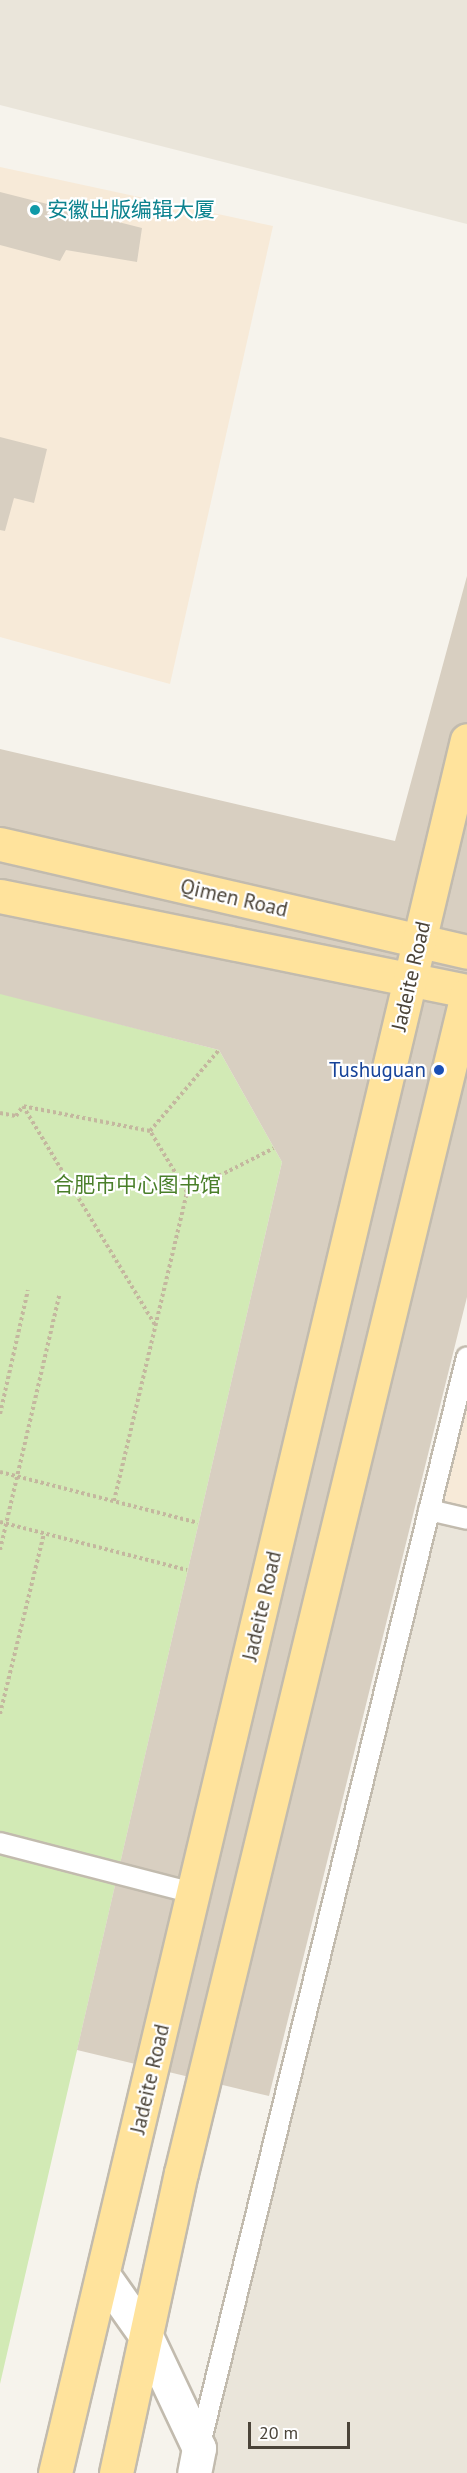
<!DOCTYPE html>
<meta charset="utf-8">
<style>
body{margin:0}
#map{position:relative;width:467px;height:2473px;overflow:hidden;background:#f6f3ec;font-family:"PT Sans","Noto Sans SC",sans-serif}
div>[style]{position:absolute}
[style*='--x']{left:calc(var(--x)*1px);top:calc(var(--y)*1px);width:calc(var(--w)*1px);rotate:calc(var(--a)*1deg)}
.residential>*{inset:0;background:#eae5da}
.commercial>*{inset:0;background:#f7ead8}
.green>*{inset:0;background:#d2eab5}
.building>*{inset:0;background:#d8cfc1}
.path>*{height:4px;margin-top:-2px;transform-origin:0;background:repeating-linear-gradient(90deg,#c4b79f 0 3px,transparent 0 6px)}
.roads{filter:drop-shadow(2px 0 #c2bbae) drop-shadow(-2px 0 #c2bbae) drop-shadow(0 2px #c2bbae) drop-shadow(0 -2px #c2bbae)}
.service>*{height:20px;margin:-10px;padding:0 10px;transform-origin:10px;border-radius:10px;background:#fff}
.minor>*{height:33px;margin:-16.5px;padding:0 16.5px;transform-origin:16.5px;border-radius:16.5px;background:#fff}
.primary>*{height:33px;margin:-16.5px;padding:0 16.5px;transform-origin:16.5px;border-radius:16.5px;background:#ffe39c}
.dots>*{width:16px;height:16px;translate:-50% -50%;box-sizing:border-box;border:3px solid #fff;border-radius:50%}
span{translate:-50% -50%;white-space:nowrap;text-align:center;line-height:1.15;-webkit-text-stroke:4.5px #fff;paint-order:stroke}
.culture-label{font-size:21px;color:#0d838f}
.left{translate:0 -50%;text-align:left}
.street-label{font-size:21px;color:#4b4439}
.transit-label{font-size:21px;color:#164399}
.right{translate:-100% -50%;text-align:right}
.park-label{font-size:21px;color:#4a7f2a}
.scale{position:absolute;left:248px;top:2422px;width:102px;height:27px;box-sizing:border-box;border:3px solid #4b4439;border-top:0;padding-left:8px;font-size:18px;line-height:21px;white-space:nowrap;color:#4b4439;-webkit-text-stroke:4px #fff;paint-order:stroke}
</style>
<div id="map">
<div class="residential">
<i style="clip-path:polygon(0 0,467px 0,467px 224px,0 105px)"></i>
<i style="clip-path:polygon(429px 1510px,467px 1519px,467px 2473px,194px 2473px)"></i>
</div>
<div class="commercial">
<i style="clip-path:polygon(0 167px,273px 226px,170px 684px,0 637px)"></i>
<i style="clip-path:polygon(467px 1357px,467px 1519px,429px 1510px)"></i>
</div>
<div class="green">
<i style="clip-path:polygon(0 993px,219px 1050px,282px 1162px,0 2384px)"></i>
</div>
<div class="building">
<i style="clip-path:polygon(0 192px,142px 228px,137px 262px,66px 250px,60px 261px,0 245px)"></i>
<i style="clip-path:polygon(0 437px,47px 449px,34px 503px,14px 498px,5px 531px,0 530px)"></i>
<i style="clip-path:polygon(467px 576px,467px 1297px,269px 2096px,77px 2050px,282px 1162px,219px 1050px,0 994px,0 749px,395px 841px)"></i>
</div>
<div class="path">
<i style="--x:0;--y:1113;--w:16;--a:11"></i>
<i style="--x:16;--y:1116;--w:12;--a:-55"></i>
<i style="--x:150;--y:1131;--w:129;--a:-168.9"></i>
<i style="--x:23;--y:1106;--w:256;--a:58.9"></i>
<i style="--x:187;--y:1192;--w:71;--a:-121.2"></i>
<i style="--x:150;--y:1131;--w:106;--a:-49.6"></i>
<i style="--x:0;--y:1414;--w:127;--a:-77.3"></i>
<i style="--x:0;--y:1472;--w:204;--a:14.4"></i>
<i style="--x:114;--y:1501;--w:318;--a:-76.7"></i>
<i style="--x:187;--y:1192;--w:97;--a:-26.8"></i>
<i style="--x:0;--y:1522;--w:193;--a:14.4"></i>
<i style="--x:0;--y:1550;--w:261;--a:-76.9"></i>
<i style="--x:0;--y:1714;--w:186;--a:-76.3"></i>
</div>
<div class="roads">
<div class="service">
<i style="--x:429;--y:1510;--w:39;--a:13"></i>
<i style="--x:0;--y:1843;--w:200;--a:14.5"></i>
<i style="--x:199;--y:2448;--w:1123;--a:-76.2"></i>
</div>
<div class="minor">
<i style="--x:103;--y:2275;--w:75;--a:54.8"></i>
<i style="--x:146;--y:2336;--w:124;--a:64.7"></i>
<i style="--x:199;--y:2448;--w:25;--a:101"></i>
</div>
<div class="primary">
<i style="--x:0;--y:844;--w:479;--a:13"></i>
<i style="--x:0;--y:896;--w:477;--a:11.5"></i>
<i style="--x:55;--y:2473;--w:1781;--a:-76.63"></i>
<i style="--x:116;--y:2473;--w:307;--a:-77.8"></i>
<i style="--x:181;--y:2173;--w:1213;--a:-76.36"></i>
</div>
</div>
<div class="dots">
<i style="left:35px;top:210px;background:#0f9aa8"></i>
<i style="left:439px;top:1070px;background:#1a4fb4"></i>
</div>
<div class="culture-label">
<span class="left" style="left:47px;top:210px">安徽出版编辑大厦</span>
</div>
<div class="street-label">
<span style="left:234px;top:898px;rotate:13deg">Qimen Road</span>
<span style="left:411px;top:976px;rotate:-77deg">Jadeite Road</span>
<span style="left:262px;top:1606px;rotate:-77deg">Jadeite Road</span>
<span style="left:150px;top:2079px;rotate:-77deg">Jadeite Road</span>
</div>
<div class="transit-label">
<span class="right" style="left:426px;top:1070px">Tushuguan</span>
</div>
<div class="park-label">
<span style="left:137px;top:1185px">合肥市中心图书馆</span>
</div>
<div class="scale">20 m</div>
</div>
